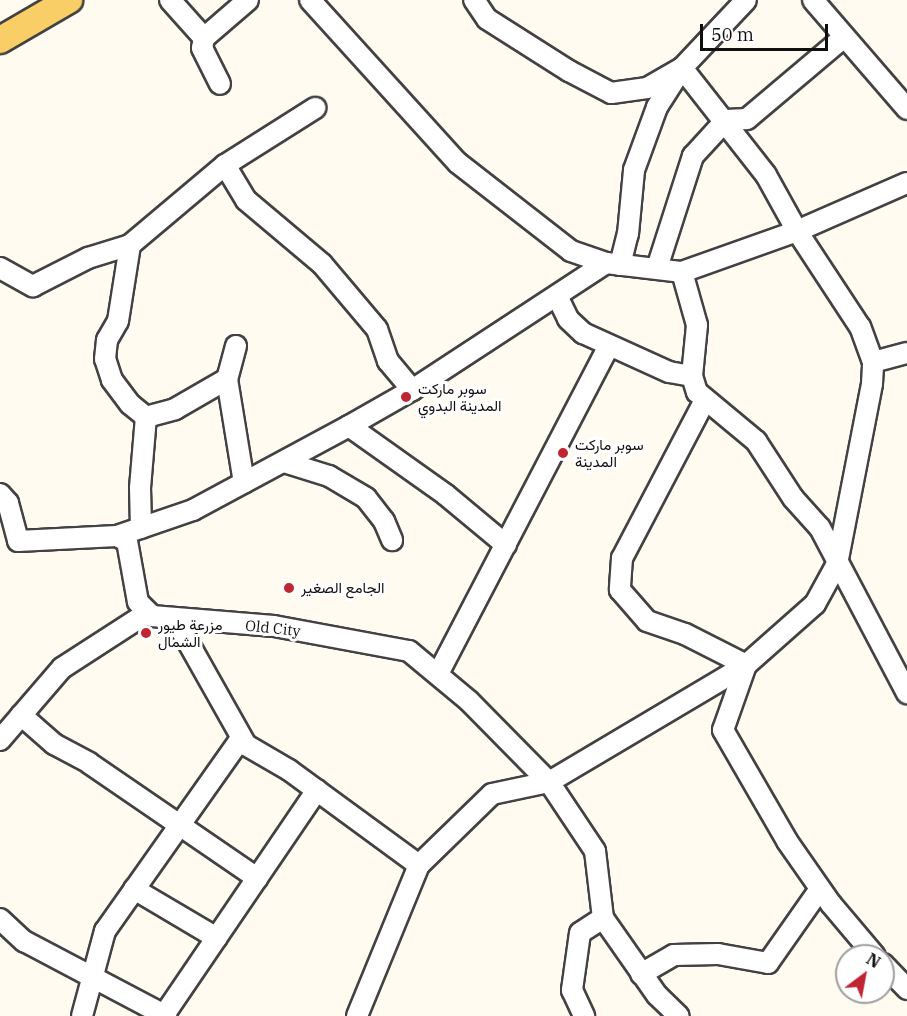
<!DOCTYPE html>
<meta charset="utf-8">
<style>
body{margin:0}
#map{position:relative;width:907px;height:1016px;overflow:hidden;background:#fffbf0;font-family:"IBM Plex Serif",Vazirmatn,serif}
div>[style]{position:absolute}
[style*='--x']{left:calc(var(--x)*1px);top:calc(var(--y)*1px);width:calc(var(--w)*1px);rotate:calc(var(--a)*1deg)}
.roads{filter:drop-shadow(2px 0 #424242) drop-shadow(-2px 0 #424242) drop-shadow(0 2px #424242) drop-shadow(0 -2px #424242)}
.minor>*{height:20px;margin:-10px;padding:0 10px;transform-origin:10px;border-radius:10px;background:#fff}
.major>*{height:26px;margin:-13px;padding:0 13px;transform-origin:13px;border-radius:13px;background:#f9ce66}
.dots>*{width:16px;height:16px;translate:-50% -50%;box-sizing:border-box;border:3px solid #fff;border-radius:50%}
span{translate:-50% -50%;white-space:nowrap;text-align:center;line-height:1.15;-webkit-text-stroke:6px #fff;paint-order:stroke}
.poi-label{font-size:15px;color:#0f0f0f}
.left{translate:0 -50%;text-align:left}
.street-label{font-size:15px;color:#0f0f0f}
.north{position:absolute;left:835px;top:944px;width:60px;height:60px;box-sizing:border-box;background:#fff;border:2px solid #9f9f9f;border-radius:50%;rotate:32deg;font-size:16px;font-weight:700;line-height:24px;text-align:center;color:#0f0f0f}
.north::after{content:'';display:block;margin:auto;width:21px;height:27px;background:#c02534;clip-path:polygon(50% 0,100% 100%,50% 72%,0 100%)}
.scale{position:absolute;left:700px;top:24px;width:128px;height:27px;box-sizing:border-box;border:3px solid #0f0f0f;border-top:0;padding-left:8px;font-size:18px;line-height:21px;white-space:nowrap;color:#0f0f0f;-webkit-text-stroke:4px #fff;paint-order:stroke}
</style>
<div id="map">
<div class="roads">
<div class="minor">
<i style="--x:170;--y:0;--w:51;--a:48.2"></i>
<i style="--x:204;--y:38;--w:58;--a:-40.8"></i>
<i style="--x:310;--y:0;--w:220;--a:47.8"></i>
<i style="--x:458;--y:163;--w:143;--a:37.9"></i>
<i style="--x:571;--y:251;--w:37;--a:19"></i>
<i style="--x:606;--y:263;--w:77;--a:6.8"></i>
<i style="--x:682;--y:272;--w:122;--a:-19.6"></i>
<i style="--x:797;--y:231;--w:120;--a:-23.6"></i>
<i style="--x:813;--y:0;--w:144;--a:49.2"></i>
<i style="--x:204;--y:38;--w:10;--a:101"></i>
<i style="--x:202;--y:48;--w:40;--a:63.4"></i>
<i style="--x:225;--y:165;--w:41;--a:59"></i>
<i style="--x:246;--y:200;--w:99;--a:40.1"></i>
<i style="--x:322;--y:264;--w:85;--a:49.8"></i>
<i style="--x:377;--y:329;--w:34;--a:71"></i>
<i style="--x:388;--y:361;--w:38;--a:50"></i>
<i style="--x:620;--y:265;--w:32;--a:-76"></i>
<i style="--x:628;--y:234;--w:64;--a:-84.6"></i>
<i style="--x:634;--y:170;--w:67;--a:-69.9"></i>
<i style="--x:657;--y:107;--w:46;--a:-57.3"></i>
<i style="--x:682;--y:68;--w:93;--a:-46.7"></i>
<i style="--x:0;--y:268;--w:38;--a:29"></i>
<i style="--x:33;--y:286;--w:62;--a:-27"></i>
<i style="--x:88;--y:258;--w:44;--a:-17.2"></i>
<i style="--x:657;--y:268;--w:118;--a:-72.2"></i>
<i style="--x:693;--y:156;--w:49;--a:-47.5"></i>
<i style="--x:726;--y:120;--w:21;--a:-3"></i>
<i style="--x:747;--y:119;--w:127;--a:-40.2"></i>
<i style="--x:682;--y:272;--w:55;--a:74.2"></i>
<i style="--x:697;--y:325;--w:51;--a:95.6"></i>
<i style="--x:692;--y:376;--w:17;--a:73"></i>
<i style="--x:697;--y:392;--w:77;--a:39.7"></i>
<i style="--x:756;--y:441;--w:68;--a:57"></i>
<i style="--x:793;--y:498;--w:40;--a:48"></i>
<i style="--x:820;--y:528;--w:187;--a:62.2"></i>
<i style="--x:557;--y:296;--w:25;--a:64"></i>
<i style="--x:568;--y:319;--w:21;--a:43"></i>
<i style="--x:583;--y:333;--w:94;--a:24.4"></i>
<i style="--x:669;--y:372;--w:23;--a:10"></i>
<i style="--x:236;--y:346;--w:34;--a:105"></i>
<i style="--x:227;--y:379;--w:105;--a:80.7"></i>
<i style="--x:873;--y:362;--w:35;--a:-15"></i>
<i style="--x:704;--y:402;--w:176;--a:117.7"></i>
<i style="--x:622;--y:558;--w:32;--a:94"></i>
<i style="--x:620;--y:590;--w:41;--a:48.9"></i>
<i style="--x:647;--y:621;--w:40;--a:18.9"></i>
<i style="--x:685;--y:634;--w:68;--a:26.9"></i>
<i style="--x:746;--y:665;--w:69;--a:109.5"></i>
<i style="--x:723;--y:730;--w:128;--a:60"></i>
<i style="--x:787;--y:841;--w:77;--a:55.1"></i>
<i style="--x:831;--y:904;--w:68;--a:49.8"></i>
<i style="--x:146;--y:417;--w:30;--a:-15"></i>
<i style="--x:175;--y:409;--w:60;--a:-30"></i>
<i style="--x:349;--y:426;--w:119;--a:35.4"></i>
<i style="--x:446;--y:495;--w:78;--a:39.8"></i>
<i style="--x:284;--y:462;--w:47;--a:17.3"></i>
<i style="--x:329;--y:476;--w:43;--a:30.7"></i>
<i style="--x:366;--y:498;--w:29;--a:52"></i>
<i style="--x:384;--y:521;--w:21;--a:67"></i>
<i style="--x:0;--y:494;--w:12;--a:48"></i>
<i style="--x:8;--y:503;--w:39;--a:75"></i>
<i style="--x:18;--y:541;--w:99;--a:-2.9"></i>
<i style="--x:117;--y:536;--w:11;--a:27"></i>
<i style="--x:127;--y:541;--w:62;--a:79.8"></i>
<i style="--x:138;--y:602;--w:20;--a:45"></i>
<i style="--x:152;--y:616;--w:122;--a:4.7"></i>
<i style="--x:274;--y:626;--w:137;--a:10.5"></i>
<i style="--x:409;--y:651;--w:78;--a:39.8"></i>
<i style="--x:469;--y:701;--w:114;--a:45.4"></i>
<i style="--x:549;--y:782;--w:83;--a:56.3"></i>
<i style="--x:595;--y:851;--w:67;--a:83.2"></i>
<i style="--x:603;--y:918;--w:27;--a:147"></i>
<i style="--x:580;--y:933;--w:58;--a:98"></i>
<i style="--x:572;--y:990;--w:29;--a:65"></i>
<i style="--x:141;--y:528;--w:40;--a:-91.4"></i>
<i style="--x:140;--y:488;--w:71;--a:-85.2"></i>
<i style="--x:146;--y:417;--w:21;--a:-141"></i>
<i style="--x:130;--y:404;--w:30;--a:-127"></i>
<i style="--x:112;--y:380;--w:22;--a:-108"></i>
<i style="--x:105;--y:359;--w:19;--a:-84"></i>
<i style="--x:107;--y:340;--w:22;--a:-60"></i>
<i style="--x:118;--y:321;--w:77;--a:-81"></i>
<i style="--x:130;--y:245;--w:124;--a:-40.1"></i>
<i style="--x:225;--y:165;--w:107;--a:-32.3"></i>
<i style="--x:117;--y:536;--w:80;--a:-18.9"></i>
<i style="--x:193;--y:510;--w:177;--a:-28.3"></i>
<i style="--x:349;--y:426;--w:73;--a:-29.7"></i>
<i style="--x:412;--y:390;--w:232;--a:-33.2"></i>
<i style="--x:175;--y:619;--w:145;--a:60.6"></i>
<i style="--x:246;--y:745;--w:50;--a:30.2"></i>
<i style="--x:289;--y:770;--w:161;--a:36.2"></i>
<i style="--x:438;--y:674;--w:370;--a:-62.5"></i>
<i style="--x:21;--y:715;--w:44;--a:41.3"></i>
<i style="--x:54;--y:744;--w:40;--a:28"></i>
<i style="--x:89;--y:763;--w:204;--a:34.4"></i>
<i style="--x:0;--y:740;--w:95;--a:-49.3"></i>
<i style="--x:62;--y:668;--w:101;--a:-32.9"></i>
<i style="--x:134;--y:889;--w:96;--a:30.6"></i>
<i style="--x:603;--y:918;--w:94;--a:55"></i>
<i style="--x:657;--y:995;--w:30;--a:44"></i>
<i style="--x:0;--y:919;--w:33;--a:43"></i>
<i style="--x:24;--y:941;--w:161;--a:27.8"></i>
<i style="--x:883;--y:964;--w:35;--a:46"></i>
<i style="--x:641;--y:974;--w:38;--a:-30"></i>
<i style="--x:674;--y:955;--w:44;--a:-1.3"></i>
<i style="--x:718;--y:954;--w:51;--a:10.2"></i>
<i style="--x:768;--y:963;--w:90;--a:-54.9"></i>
<i style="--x:164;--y:1015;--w:272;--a:-55.8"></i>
<i style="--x:82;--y:1016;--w:88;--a:-74.9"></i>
<i style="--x:105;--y:931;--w:236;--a:-54.8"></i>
<i style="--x:357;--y:1016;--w:163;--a:-67.7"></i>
<i style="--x:419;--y:865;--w:102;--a:-44.2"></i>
<i style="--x:492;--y:794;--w:58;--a:-11.9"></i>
<i style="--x:549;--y:782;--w:229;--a:-30.7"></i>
<i style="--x:746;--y:665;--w:92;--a:-41.5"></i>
<i style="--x:815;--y:604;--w:46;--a:-61.2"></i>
<i style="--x:837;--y:564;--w:183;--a:-79"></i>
<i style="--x:872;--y:384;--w:22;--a:-87"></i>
<i style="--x:873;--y:362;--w:37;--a:-110"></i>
<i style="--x:860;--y:327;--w:115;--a:-123.3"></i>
<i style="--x:797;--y:231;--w:64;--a:-119"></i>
<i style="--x:766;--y:175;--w:136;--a:-128.1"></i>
<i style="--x:682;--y:68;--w:40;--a:150.3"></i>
<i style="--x:647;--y:88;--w:36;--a:172"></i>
<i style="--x:611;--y:93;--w:47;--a:-152.4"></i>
<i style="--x:569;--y:71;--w:97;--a:-147.6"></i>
<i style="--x:487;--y:19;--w:23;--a:-124"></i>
</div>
<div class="major">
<i style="--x:0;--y:40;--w:80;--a:-30.1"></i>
</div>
</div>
<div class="dots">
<i style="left:406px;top:397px;background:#c02534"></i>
<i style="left:563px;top:453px;background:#c02534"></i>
<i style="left:289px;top:588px;background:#c02534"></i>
<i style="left:146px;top:633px;background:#c02534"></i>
</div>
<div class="poi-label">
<span class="left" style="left:418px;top:397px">سوبر ماركت<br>المدينة البدوي</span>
<span class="left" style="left:575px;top:453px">سوبر ماركت<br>المدينة</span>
<span class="left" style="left:301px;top:588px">الجامع الصغير</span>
<span class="left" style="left:158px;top:633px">مزرعة طيور<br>الشمال</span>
</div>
<div class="street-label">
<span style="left:273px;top:628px;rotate:6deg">Old City</span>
</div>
<div class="north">N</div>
<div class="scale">50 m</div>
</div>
